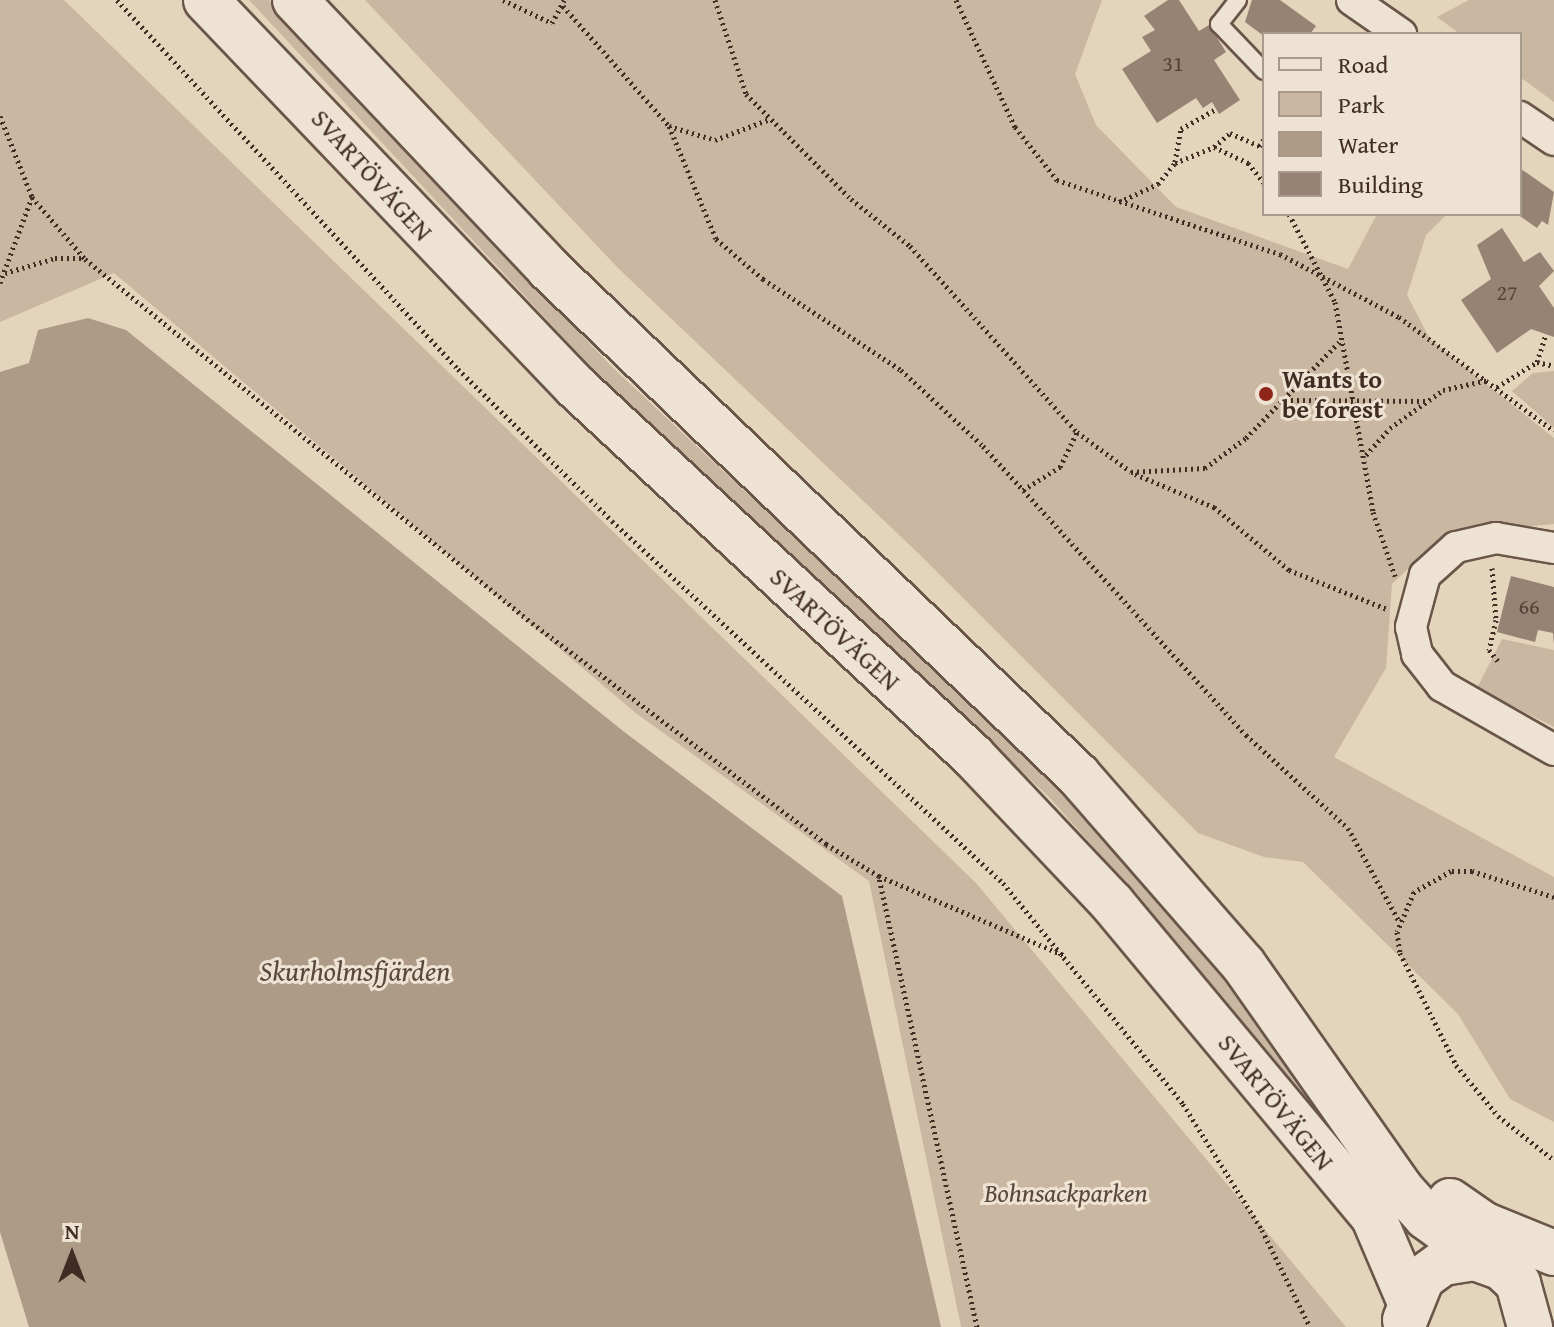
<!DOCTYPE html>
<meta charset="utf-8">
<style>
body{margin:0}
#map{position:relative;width:1554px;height:1327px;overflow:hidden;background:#e5d4bc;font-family:"Gentium Book Plus",serif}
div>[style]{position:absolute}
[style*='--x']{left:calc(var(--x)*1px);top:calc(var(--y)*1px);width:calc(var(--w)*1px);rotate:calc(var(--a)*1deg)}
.green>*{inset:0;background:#c9b7a2}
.water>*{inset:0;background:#ad9b88}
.building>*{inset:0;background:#968373}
.path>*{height:5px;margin-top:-2.5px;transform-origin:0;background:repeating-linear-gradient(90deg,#402c23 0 2px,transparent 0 6px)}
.roads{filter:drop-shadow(2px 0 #695649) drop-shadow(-2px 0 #695649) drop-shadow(0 2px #695649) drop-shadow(0 -2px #695649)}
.lane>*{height:16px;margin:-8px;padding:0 8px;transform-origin:8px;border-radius:8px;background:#eee3d3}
.street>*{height:30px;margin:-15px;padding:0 15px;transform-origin:15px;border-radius:15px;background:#eee3d3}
.secondary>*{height:44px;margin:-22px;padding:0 22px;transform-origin:22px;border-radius:22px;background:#eee3d3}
.dots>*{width:22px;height:22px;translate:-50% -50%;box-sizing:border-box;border:4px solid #eee3d3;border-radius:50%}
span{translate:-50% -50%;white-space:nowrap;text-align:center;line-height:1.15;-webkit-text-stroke:6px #eee3d3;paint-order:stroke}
.number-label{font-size:22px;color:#564237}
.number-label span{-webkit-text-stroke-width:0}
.street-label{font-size:26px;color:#402c23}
.poi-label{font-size:26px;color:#402c23;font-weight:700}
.left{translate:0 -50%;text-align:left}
.park-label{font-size:26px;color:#5b483c;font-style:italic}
.water-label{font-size:28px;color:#5b483c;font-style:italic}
.legend{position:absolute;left:1262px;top:32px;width:260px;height:184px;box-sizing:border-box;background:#eee3d3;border:2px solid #a89a8d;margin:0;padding:10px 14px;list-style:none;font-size:24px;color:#402c23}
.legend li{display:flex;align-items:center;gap:16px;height:40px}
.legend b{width:40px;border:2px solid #a89a8d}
.north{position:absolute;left:32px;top:1215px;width:80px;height:80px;-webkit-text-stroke:6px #eee3d3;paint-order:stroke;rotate:0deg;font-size:22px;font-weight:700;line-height:32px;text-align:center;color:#402c23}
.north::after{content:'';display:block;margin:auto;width:28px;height:36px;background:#402c23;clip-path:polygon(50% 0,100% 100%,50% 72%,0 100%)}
</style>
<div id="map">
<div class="green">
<i style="clip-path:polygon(0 0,64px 0,976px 883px,1346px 1327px,961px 1327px,869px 881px,637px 714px,114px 273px,0 322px)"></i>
<i style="clip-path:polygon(249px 0,269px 0,611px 366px,1057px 783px,1246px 997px,1347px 1131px,1333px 1143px,1131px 889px,1048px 796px,603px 380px)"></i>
<i style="clip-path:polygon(365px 0,1102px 0,1075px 74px,1096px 125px,1176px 207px,1348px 269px,1377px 214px,1447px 214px,1426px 235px,1407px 295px,1430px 339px,1554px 438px,1554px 524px,1445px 534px,1392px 584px,1386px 668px,1334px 757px,1554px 877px,1554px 1122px,1510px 1099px,1458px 1014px,1303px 862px,1264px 857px,1198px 833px,917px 552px,619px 269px)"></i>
<i style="clip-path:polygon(1469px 0,1554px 0,1554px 102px,1520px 77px,1520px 34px,1460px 34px,1437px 17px)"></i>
<i style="clip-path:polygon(1554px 371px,1554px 428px,1512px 391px,1533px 373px)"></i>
<i style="clip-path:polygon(1502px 639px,1554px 650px,1554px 727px,1477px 688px)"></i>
</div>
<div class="water">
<i style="clip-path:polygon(88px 318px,126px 330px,623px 731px,842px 896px,941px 1327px,29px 1327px,0 1232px,0 372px,29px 363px,38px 330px)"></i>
</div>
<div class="building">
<i style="clip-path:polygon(1168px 0,1179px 0,1199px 31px,1209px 25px,1226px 52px,1214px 60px,1240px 100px,1219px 114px,1212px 102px,1203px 108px,1196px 98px,1157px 123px,1122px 69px,1151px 51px,1142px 37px,1155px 30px,1144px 16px)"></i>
<i style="clip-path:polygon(1252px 0,1280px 0,1316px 26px,1310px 34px,1264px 36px,1245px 22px)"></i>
<i style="clip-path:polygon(1521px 169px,1554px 192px,1548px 225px,1542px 221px,1537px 228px,1517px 214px)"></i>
<i style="clip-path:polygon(1502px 228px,1524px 262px,1540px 252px,1554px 271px,1539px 286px,1554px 308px,1554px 337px,1531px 329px,1497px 353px,1461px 300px,1491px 279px,1477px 245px)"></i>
<i style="clip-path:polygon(1511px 576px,1554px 587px,1554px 645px,1553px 633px,1538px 630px,1535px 642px,1497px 632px)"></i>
</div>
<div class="path">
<i style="--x:117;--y:0;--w:502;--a:47.26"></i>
<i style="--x:458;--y:369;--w:216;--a:44.6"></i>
<i style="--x:612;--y:521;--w:533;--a:42.79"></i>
<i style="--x:1003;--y:883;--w:285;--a:50.8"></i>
<i style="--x:1183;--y:1104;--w:149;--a:57.9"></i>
<i style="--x:1262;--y:1230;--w:108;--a:63.7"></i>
<i style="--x:503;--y:0;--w:54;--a:25.1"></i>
<i style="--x:552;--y:23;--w:26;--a:-62"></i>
<i style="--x:715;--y:0;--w:99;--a:71.7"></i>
<i style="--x:746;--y:94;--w:148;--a:45"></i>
<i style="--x:851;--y:199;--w:75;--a:38.5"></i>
<i style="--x:910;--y:246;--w:250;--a:48.1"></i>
<i style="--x:1077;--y:432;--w:67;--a:36.5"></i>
<i style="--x:1131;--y:472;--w:74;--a:-3.1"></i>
<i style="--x:1205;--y:468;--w:51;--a:-36.2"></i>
<i style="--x:1246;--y:438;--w:138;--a:-45.9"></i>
<i style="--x:956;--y:0;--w:140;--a:65.1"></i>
<i style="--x:1015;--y:127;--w:68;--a:51.6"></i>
<i style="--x:1057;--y:180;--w:235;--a:18.4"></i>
<i style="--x:1280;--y:254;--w:135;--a:27.9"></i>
<i style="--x:1399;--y:317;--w:192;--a:36.3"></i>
<i style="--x:563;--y:6;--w:160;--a:48.5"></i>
<i style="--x:669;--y:126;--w:122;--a:67.4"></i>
<i style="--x:716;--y:239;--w:62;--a:40.4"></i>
<i style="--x:763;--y:279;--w:165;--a:33.4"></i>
<i style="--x:901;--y:370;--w:112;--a:42.8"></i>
<i style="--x:983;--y:446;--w:391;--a:47.7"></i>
<i style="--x:1246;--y:735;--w:138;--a:42.4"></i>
<i style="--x:1348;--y:828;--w:106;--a:61.3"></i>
<i style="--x:0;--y:116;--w:87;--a:68.4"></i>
<i style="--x:32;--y:197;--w:82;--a:49.5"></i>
<i style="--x:85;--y:259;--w:576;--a:39.16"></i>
<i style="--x:532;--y:623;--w:368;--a:36.9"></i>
<i style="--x:826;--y:844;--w:62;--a:31.1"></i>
<i style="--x:669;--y:126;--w:48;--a:16.9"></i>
<i style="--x:715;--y:140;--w:59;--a:-20.9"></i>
<i style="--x:1214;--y:147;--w:21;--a:-41"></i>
<i style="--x:1230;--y:133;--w:34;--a:24"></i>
<i style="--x:1261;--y:147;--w:9;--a:-72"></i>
<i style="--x:1175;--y:162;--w:34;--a:-80"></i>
<i style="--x:1181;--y:129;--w:40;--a:-29.7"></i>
<i style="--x:1119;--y:202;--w:43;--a:-24.8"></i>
<i style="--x:1158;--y:184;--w:27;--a:-51"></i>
<i style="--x:1175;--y:163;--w:42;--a:-22.3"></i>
<i style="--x:1214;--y:147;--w:38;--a:25"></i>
<i style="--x:1248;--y:163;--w:26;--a:51"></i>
<i style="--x:1289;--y:214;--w:99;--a:62.4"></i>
<i style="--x:1335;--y:302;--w:213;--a:79.7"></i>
<i style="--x:1373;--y:512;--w:68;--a:71"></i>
<i style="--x:5;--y:273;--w:52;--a:-16.7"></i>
<i style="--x:55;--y:258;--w:29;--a:0"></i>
<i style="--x:0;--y:283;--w:92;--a:-69.6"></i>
<i style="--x:1537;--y:362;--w:28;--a:-72"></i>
<i style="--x:1497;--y:387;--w:47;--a:-32"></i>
<i style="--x:1537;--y:362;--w:17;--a:13"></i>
<i style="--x:1285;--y:400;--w:142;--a:0.4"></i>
<i style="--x:1366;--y:455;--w:36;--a:-48"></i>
<i style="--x:1390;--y:428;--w:65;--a:-35.6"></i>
<i style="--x:1443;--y:390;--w:46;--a:-12.5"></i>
<i style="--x:1135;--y:474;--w:86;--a:22.7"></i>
<i style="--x:1214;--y:507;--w:98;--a:40"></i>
<i style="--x:1289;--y:570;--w:105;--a:21.7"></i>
<i style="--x:1023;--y:490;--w:44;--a:-31.9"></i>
<i style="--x:1060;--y:467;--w:39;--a:-64"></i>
<i style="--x:1492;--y:568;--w:52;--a:85.6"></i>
<i style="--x:1496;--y:620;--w:31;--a:103"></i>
<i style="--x:1489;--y:650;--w:14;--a:51"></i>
<i style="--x:1554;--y:897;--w:86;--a:-162.4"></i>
<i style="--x:1472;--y:871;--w:21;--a:180"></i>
<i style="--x:1451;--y:871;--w:43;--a:150.4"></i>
<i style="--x:1414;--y:892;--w:43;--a:113"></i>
<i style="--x:1397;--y:932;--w:21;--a:82"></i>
<i style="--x:1400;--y:953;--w:125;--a:63.4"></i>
<i style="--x:1456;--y:1065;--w:66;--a:50.5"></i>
<i style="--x:1498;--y:1116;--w:71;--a:38.2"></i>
<i style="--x:977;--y:1327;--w:462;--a:-102.3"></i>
<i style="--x:879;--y:876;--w:203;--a:23.2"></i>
</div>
<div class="roads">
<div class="lane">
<i style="--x:1238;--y:0;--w:31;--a:128"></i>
<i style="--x:1219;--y:24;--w:65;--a:46.2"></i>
</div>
<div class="street">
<i style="--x:1352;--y:0;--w:60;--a:34.8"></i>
<i style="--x:1520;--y:117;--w:41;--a:34.1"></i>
<i style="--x:1554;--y:548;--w:59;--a:-170.2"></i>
<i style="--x:1496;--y:538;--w:41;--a:167.3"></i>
<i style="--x:1456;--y:547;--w:42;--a:137.9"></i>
<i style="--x:1425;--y:575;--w:54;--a:105.1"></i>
<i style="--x:1411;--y:627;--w:28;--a:77"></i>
<i style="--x:1417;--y:654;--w:41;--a:52"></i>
<i style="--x:1442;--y:686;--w:129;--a:29.7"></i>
</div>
<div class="secondary">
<i style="--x:206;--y:0;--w:535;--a:46.29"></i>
<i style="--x:576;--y:387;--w:542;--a:42.91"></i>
<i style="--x:973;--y:756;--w:202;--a:46.6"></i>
<i style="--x:1112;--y:903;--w:410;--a:50.2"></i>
<i style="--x:1374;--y:1218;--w:89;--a:66.9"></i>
<i style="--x:295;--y:0;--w:370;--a:46.6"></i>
<i style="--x:549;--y:269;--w:732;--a:43.73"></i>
<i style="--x:1078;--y:775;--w:251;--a:48.9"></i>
<i style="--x:1243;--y:964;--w:275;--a:54.9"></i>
<i style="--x:1401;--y:1189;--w:38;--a:48"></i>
<i style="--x:1426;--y:1217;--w:77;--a:36"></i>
<i style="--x:1450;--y:1201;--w:40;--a:34.9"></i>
<i style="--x:1483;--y:1224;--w:77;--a:22.2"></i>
<i style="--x:1405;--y:1320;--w:45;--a:-68"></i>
<i style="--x:1422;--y:1278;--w:26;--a:-36"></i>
<i style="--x:1443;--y:1263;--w:32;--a:-9"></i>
<i style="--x:1475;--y:1258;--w:29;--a:20"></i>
<i style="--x:1502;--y:1268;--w:22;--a:43"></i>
<i style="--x:1518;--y:1283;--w:46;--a:74.7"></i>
</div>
</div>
<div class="dots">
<i style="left:1266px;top:394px;background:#8f2418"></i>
</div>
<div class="number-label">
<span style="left:1173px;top:64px">31</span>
<span style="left:1507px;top:293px">27</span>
<span style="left:1529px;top:607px">66</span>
</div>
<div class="street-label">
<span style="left:372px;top:175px;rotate:48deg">SVARTÖVÄGEN</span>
<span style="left:835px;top:629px;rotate:43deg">SVARTÖVÄGEN</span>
<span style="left:1276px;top:1102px;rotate:51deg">SVARTÖVÄGEN</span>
</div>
<div class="poi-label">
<span class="left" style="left:1282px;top:394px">Wants to<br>be forest</span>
</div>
<div class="park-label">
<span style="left:1066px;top:1193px">Bohnsackparken</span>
</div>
<div class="water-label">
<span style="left:355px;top:971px">Skurholmsfjärden</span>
</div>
<ul class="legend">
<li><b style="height:10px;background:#eee3d3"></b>Road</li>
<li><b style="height:22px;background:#c9b7a2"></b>Park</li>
<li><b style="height:22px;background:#ad9b88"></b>Water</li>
<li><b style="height:22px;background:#968373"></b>Building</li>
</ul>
<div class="north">N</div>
</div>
